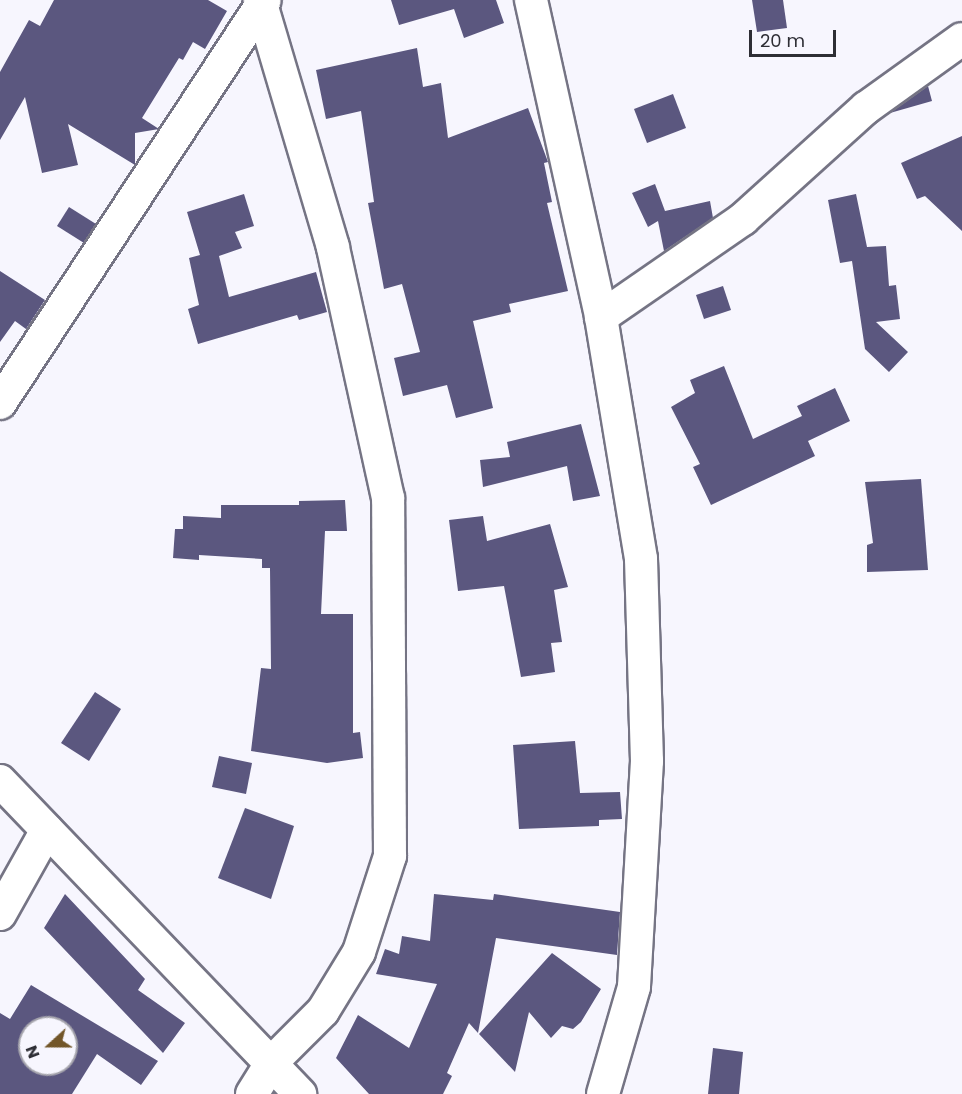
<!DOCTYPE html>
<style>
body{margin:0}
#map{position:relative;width:962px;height:1094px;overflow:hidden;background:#f7f6fe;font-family:Poppins,sans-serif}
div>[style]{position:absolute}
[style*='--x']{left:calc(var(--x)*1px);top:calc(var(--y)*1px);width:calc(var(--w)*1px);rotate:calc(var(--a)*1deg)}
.building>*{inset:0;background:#5b577f}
.roads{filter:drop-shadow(2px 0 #757484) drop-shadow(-2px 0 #757484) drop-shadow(0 2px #757484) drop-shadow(0 -2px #757484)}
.minor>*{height:32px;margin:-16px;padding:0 16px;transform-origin:16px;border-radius:16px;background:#fff}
span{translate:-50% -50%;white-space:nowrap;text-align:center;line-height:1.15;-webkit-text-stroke:6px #f7f6fe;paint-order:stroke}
.north{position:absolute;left:18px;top:1016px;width:60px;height:60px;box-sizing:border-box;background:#f7f6fe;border:2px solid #a7a6ae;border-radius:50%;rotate:249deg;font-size:16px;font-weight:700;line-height:24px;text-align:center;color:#2e2e35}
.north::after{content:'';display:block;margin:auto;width:21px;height:27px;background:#725629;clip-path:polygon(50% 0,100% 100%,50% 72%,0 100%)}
.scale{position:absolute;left:749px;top:30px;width:87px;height:27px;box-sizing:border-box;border:3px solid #2e2e35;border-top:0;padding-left:8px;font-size:18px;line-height:21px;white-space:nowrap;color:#2e2e35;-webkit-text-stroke:4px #f7f6fe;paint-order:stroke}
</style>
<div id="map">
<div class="building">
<i style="clip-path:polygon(54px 0,208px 0,227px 11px,205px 49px,193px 42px,183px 60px,179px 58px,142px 118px,159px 129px,135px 133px,135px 165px,68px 124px,78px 165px,42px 173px,25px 97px,0 140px,0 72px,29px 20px,40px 26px)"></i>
<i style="clip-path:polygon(391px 0,496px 0,504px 23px,464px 38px,454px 9px,399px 25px)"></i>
<i style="clip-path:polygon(752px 0,783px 0,787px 28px,757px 32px)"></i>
<i style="clip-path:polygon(417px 48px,423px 87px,441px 83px,448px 138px,528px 108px,548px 162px,544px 163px,552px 202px,547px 203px,568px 291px,509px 304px,511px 312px,473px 321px,493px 408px,456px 418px,447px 385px,403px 396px,394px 358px,420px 352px,402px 284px,384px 289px,368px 203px,374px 202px,361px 111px,326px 119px,316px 70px)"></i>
<i style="clip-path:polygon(928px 86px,932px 101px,890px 113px)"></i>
<i style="clip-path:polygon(673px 94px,686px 128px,647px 143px,634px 109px)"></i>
<i style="clip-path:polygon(962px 136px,962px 231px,925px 196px,917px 199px,901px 163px)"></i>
<i style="clip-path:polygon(655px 184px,665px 211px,710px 201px,713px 218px,664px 251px,658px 221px,648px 227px,632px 193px)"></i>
<i style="clip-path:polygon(244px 194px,254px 226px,235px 232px,242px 248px,219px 256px,229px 297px,316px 272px,327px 312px,299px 320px,297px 315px,198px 344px,188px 309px,199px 305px,189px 258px,200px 255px,187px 212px)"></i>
<i style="clip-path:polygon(856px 194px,867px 247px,886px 246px,889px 286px,896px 285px,900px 319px,876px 322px,908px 352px,889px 372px,865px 349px,852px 261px,840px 263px,828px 200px)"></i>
<i style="clip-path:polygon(69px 207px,96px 224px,84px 243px,57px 226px)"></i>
<i style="clip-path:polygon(0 271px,45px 300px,26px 329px,15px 321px,0 342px)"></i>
<i style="clip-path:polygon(723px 286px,731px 310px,704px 319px,696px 295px)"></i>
<i style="clip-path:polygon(724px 366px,753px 439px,802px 416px,797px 406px,835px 388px,850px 421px,808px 441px,815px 456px,711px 505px,693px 467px,700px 464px,671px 407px,695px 393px,690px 380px)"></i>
<i style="clip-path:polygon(581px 424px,600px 496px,573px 501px,567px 466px,483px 487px,480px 460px,510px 457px,507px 442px)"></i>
<i style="clip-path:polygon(921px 479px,928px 570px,867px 572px,867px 545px,873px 543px,865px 482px)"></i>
<i style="clip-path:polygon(345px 500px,347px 531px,325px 531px,321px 614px,353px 614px,353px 733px,360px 732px,363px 758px,327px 763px,251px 751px,261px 668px,271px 669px,270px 568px,262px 568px,262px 559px,199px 555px,199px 560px,173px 558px,175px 529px,183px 529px,183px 516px,221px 518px,221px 505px,299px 505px,299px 501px)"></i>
<i style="clip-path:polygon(483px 516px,487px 541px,550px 524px,568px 587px,554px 590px,562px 642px,551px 643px,555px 672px,521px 677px,504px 586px,458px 591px,449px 520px)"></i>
<i style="clip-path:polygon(95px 692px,121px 709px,89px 761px,61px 743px)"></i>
<i style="clip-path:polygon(575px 741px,580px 793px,620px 792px,622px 819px,599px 820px,599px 826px,519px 829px,513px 745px)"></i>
<i style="clip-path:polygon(219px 756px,252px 763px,246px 794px,212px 787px)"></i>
<i style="clip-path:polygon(245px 808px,294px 826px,271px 899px,218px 878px)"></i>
<i style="clip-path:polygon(65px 894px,145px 979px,138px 990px,185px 1023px,163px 1053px,44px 928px)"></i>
<i style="clip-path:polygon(434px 894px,493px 900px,494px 894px,620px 912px,617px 955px,496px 938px,478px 1033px,469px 1023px,447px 1073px,452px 1076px,443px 1094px,369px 1094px,336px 1058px,358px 1015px,409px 1048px,437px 984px,376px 974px,385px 949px,399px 954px,402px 936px,430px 941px)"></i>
<i style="clip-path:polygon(552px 953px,601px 989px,581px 1022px,573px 1029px,562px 1026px,551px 1038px,529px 1012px,515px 1072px,479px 1034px)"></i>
<i style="clip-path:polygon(evenodd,31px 985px,158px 1061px,141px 1085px,97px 1054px,72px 1094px,0 1094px,0 1013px,10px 1019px,31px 985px,30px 1028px,66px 1028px,66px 1064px,30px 1064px,30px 1028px)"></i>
<i style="clip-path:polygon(713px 1048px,743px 1052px,739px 1094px,708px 1094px)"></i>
</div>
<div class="roads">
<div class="minor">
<i style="--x:531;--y:0;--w:325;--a:77.5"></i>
<i style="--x:601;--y:317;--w:245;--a:80.6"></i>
<i style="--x:641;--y:559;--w:202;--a:88.3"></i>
<i style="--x:647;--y:761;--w:226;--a:93.3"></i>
<i style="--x:634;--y:987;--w:111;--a:106.2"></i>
<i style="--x:601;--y:317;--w:173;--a:-34.6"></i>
<i style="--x:743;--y:219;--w:166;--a:-42.1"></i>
<i style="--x:866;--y:108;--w:118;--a:-35.7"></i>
<i style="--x:0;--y:403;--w:482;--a:-56.7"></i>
<i style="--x:0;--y:781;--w:434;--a:46.2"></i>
<i style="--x:0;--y:914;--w:96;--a:-60.8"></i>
<i style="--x:252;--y:1094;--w:38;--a:-58"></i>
<i style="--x:272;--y:1062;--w:72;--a:-45"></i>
<i style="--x:323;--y:1011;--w:69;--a:-58.6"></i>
<i style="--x:359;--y:952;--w:101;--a:-72.1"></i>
<i style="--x:390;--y:856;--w:358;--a:-90.3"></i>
<i style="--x:388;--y:498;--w:257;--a:-102.4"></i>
<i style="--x:333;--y:247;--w:258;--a:-106.5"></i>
</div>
</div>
<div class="north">N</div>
<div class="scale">20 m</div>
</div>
